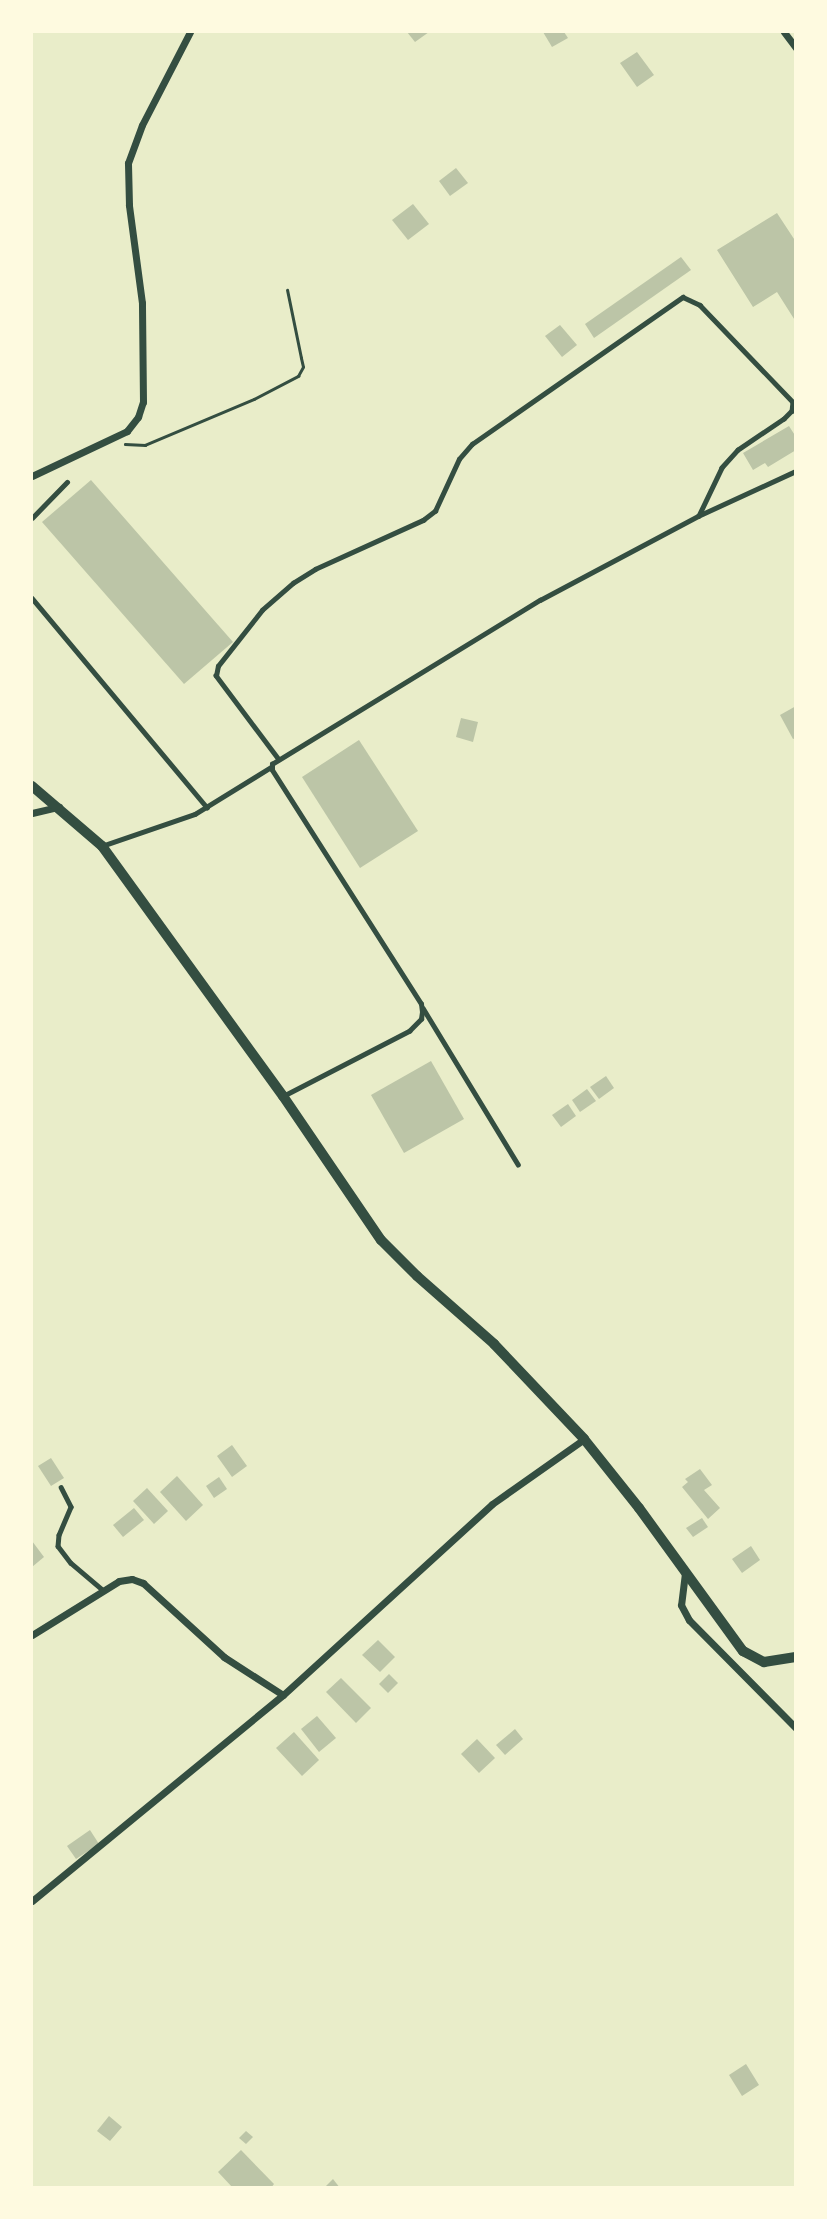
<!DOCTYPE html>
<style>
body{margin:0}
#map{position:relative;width:827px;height:2219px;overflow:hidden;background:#e9edc9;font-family:"Varela Round",sans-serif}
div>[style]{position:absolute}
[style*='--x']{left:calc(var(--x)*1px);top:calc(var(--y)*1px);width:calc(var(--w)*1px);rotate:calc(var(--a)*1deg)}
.building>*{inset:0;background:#bcc5a7}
.path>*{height:2.5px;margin:-1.25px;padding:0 1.25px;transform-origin:1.25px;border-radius:1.25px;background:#344e41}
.service>*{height:4.5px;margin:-2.25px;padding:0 2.25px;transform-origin:2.25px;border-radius:2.25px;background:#344e41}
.minor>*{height:7px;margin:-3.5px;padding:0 3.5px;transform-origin:3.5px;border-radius:3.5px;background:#344e41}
.tertiary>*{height:10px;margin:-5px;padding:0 5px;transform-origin:5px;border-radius:5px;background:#344e41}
span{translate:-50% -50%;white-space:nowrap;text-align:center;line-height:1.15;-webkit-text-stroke:5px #fefae0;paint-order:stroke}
.frame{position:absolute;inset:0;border:33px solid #fefae0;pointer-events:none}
</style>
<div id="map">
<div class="building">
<i style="clip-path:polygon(407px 32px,429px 32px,415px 42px)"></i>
<i style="clip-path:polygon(543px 32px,564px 32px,568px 38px,552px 47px)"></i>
<i style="clip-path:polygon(637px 52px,654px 75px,637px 87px,620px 63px)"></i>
<i style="clip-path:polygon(456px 168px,468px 183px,450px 196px,439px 181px)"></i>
<i style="clip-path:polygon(413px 204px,429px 224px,408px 240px,392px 220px)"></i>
<i style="clip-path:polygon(777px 213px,796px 242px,796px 322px,777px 292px,753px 307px,717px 250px)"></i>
<i style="clip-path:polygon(681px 257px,691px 270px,594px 338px,585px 324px)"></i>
<i style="clip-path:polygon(560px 325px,577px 345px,562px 357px,545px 336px)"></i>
<i style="clip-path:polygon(789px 426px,796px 437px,796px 450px,768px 467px,765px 463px,753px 470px,743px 453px)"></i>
<i style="clip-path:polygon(91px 480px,233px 642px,184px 684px,42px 522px)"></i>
<i style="clip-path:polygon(796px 706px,796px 738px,793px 739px,780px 715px)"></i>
<i style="clip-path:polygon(461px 718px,478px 722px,473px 742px,456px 737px)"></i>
<i style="clip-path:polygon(359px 740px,418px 831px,360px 868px,302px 777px)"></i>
<i style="clip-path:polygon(431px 1061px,464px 1119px,404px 1153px,371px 1095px)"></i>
<i style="clip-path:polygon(606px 1076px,614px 1088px,599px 1099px,590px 1087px)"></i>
<i style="clip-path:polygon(587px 1089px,596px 1101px,580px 1112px,572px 1100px)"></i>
<i style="clip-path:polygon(568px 1104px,576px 1116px,561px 1127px,552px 1115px)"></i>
<i style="clip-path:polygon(232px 1445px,247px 1466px,232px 1477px,217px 1456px)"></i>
<i style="clip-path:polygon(51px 1458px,64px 1478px,51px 1486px,38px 1466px)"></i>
<i style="clip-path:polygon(700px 1469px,712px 1485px,704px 1490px,720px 1508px,708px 1519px,682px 1487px,688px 1482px,685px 1479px)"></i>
<i style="clip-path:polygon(177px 1476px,203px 1505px,186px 1521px,160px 1492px)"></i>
<i style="clip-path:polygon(219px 1477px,227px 1489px,214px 1498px,206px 1486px)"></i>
<i style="clip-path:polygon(147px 1488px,168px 1511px,154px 1524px,133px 1501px)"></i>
<i style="clip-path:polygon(134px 1508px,144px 1520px,123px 1537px,113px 1525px)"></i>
<i style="clip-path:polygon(702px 1518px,708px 1527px,693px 1537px,686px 1528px)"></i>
<i style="clip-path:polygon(32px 1541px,44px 1557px,32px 1567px)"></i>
<i style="clip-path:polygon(751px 1546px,760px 1560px,742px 1573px,732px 1559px)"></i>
<i style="clip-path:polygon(378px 1640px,395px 1657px,380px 1672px,362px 1655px)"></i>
<i style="clip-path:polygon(389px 1674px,398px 1683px,388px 1693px,379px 1684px)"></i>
<i style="clip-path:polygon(341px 1678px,371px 1708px,356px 1723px,326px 1692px)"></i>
<i style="clip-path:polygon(317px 1716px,336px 1738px,319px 1752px,301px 1729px)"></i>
<i style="clip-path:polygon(515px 1729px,523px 1739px,505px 1755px,496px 1745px)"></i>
<i style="clip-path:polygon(294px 1732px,319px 1760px,302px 1776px,276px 1748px)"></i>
<i style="clip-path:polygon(477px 1739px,495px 1758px,479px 1773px,461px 1754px)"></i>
<i style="clip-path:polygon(90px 1830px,99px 1844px,76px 1859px,67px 1846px)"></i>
<i style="clip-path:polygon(746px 2064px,759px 2085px,742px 2096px,729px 2075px)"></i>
<i style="clip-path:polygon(109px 2116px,122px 2127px,110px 2141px,97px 2131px)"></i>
<i style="clip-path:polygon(246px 2131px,253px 2137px,246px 2144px,239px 2138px)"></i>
<i style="clip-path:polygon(241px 2150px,274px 2184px,271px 2188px,233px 2188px,218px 2172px)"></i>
<i style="clip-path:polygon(333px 2179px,340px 2188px,324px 2188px)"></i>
</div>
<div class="path">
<i style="--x:125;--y:444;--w:20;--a:3"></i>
<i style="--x:145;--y:445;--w:118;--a:-22.9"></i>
<i style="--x:254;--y:399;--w:50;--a:-27.6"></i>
<i style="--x:298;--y:376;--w:10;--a:-61"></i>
<i style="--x:303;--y:367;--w:9;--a:-103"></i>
<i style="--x:301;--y:358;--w:69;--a:-101.6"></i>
</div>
<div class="service">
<i style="--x:32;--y:518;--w:50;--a:-45.8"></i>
<i style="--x:32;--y:598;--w:273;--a:50.1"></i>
<i style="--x:278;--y:759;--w:104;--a:-126.8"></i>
<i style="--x:216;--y:676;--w:10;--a:-79"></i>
<i style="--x:218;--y:666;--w:71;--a:-51.8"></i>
<i style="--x:262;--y:610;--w:41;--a:-41.1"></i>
<i style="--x:293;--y:583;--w:26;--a:-32"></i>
<i style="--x:315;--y:569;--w:119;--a:-24.4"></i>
<i style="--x:423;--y:520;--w:15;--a:-37"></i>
<i style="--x:435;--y:511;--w:57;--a:-65.2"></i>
<i style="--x:459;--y:459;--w:20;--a:-49"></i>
<i style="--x:472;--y:444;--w:257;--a:-34.9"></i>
<i style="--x:683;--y:297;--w:19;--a:25"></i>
<i style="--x:700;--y:305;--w:134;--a:46.2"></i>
<i style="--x:793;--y:402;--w:9;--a:96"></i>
<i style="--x:792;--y:411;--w:11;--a:135"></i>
<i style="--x:784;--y:419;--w:55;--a:146"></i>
<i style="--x:738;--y:450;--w:24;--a:132"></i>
<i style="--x:722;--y:468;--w:53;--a:115.6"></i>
<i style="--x:102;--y:846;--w:98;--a:-19"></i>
<i style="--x:195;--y:814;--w:89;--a:-31.7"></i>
<i style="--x:423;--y:1008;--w:183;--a:58.7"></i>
<i style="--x:285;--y:1095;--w:140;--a:-27.3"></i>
<i style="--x:409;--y:1031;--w:17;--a:-45"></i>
<i style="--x:421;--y:1019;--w:7;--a:-82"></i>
<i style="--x:422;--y:1012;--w:8;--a:-97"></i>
<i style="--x:421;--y:1004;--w:277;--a:-122.5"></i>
<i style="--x:272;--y:770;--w:6;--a:-90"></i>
<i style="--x:272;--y:764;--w:314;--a:-31.5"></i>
<i style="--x:540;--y:600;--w:179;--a:-28"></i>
<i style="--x:698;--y:516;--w:108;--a:-24.7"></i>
<i style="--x:61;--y:1487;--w:22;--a:63"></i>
<i style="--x:71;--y:1507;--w:30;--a:113"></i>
<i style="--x:59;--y:1535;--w:11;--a:95"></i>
<i style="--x:58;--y:1546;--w:21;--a:53"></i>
<i style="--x:71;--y:1563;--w:42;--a:40.2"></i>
</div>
<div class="minor">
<i style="--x:784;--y:32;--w:20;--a:53"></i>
<i style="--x:32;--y:476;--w:105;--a:-25.3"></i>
<i style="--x:127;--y:431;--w:18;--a:-52"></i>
<i style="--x:138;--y:417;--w:16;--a:-72"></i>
<i style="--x:143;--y:402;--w:99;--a:-90.6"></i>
<i style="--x:142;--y:303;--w:99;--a:-97.6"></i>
<i style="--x:129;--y:205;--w:42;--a:-91.4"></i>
<i style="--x:128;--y:163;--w:40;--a:-69.8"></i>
<i style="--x:142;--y:125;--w:105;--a:-62.7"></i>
<i style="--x:32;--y:813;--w:28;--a:-13"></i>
<i style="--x:685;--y:1573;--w:32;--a:97"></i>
<i style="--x:681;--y:1605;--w:17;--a:62"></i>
<i style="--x:689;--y:1620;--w:152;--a:45.3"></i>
<i style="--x:32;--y:1635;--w:102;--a:-31.8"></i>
<i style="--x:119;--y:1581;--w:13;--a:-9"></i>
<i style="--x:132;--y:1579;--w:12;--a:20"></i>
<i style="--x:143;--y:1583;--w:110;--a:42.4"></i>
<i style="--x:224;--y:1657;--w:70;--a:32.8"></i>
<i style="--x:32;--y:1901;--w:325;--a:-39.4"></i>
<i style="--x:283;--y:1695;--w:283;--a:-42.4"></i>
<i style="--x:492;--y:1504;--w:113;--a:-35.2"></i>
</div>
<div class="tertiary">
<i style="--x:32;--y:786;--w:92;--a:40.6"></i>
<i style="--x:102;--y:846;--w:309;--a:54.1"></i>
<i style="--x:283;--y:1096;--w:174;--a:55.8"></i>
<i style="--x:381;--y:1240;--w:51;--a:45"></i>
<i style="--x:417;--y:1276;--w:103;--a:41.4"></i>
<i style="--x:494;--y:1344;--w:131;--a:46.5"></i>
<i style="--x:584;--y:1439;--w:88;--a:51.4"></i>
<i style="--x:639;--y:1508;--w:177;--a:54"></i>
<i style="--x:743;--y:1651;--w:24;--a:28"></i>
<i style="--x:764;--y:1662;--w:32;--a:-9"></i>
</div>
<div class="frame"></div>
</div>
